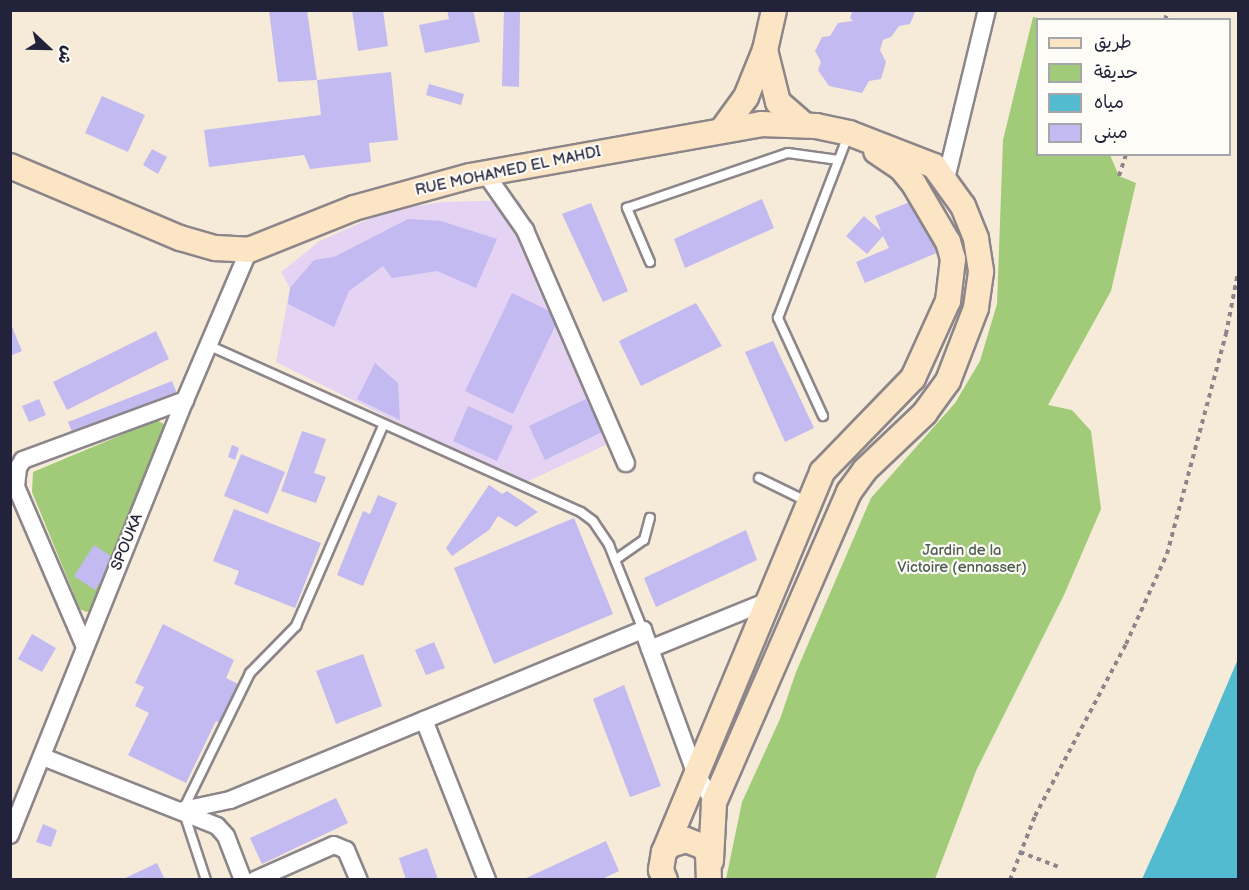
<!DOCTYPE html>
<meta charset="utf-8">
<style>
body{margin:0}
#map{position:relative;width:1249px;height:890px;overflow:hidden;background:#f6ebd8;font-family:"Balsamiq Sans","Playpen Sans Arabic",sans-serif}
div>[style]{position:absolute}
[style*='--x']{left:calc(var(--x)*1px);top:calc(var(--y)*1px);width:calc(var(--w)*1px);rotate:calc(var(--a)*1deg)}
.built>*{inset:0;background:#e4d3f2}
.green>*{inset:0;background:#a1cb78}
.water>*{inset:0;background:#53bbd0}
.building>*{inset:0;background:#c2baf0}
.path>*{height:4px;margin-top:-2px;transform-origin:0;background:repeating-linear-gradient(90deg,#8c868a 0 4.5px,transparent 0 9px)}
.roads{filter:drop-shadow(2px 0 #8c868a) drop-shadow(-2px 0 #8c868a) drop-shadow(0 2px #8c868a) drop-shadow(0 -2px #8c868a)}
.lane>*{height:8px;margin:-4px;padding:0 4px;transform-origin:4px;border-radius:4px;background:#fff}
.street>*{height:16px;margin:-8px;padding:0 8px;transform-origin:8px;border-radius:8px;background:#fff}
.secondary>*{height:24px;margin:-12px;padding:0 12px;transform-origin:12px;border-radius:12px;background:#fce5c4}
span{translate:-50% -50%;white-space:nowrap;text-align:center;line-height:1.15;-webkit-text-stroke:4.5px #fdfcf7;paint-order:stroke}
.street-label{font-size:15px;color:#22223b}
.park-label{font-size:15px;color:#4e5d50}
.frame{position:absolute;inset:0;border:12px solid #22223b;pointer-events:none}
.legend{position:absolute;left:1036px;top:18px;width:195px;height:138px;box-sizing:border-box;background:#fdfcf7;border:2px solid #a5a5ac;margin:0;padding:8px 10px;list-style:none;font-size:18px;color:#22223b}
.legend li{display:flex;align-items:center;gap:12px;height:30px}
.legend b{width:30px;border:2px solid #a5a5ac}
.north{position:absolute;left:18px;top:18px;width:60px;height:60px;-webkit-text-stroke:4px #fdfcf7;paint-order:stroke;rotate:112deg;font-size:16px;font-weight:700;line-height:24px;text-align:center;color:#22223b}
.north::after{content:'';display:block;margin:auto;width:21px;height:27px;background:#22223b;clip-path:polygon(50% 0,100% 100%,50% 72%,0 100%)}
</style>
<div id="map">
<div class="built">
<i style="clip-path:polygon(519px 200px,625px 436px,522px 484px,276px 362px,290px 288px,281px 272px,320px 241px,387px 211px,442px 202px)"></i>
</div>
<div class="green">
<i style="clip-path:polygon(1033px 17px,1044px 19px,1038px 20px,1038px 154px,1110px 155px,1119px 176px,1136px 183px,1111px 291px,1048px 405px,1072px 410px,1091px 431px,1101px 509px,1064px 595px,976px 771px,935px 879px,726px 879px,742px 802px,780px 719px,796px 672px,871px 498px,955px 403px,980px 361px,997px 304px,1003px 140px)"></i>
<i style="clip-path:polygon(157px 420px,167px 426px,93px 610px,86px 612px,80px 609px,32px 492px,33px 472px)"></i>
</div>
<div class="water">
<i style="clip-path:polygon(1238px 659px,1238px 879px,1142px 879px,1177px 802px)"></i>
</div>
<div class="building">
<i style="clip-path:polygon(269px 10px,307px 10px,317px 80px,391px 72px,398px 140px,369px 143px,371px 162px,310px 169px,304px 155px,209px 167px,204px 130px,321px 115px,317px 80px,278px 82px)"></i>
<i style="clip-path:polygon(352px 10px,383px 10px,388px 46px,358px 51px)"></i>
<i style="clip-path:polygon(447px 10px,473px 10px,480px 42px,425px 53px,419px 25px,449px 19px)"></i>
<i style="clip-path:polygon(504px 10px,520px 10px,519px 87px,502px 86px)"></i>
<i style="clip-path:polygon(853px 10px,916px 10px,910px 24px,899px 26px,891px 37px,883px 40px,880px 50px,886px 62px,881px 79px,869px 81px,862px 93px,829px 86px,818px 70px,821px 62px,815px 51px,822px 37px,830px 36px,838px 23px,853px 21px,850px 18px)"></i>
<i style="clip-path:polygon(429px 84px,464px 94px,461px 105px,426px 95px)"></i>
<i style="clip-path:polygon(102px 96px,145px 115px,128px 152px,85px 133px)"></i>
<i style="clip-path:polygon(152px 149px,167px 157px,158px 174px,143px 165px)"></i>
<i style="clip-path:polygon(762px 199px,774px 228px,685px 268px,674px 239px)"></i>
<i style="clip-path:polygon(917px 199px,939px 252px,865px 283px,856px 262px,889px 248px,883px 236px,867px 254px,846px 236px,864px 216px,881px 231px,875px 216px)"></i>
<i style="clip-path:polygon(591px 203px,628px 291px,603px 302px,562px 214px)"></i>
<i style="clip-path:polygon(408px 219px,441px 221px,497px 239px,476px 288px,437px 271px,392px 278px,383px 266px,349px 291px,334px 327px,288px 304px,290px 288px,314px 260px,334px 257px)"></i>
<i style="clip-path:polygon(512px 293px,560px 316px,513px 414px,465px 391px)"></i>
<i style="clip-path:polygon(696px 303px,722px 346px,641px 386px,619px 341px)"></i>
<i style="clip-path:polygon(10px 322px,22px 351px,10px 356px)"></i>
<i style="clip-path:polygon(156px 331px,169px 359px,67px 410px,53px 382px)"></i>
<i style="clip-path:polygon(773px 341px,814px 428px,785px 442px,745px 352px)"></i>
<i style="clip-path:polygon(375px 363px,398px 383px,400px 420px,357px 399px)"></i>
<i style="clip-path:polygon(172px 381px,178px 396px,74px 437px,68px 422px)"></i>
<i style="clip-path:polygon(39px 399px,46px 415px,29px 422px,22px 406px)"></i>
<i style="clip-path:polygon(586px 399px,602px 432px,545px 460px,529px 426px)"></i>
<i style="clip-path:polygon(468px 406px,513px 426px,497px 461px,453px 441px)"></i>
<i style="clip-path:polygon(302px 431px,326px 439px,314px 473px,326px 477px,316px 503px,281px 491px)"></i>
<i style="clip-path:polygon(232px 445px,239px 448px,235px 460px,228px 457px)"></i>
<i style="clip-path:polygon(241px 454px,285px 472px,268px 514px,224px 496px)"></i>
<i style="clip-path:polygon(489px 485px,502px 494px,507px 491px,538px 512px,516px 527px,498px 516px,489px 530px,452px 556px,446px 548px)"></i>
<i style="clip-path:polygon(378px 495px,397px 503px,363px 586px,337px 575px,363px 511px,370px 514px)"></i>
<i style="clip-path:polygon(234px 509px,321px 543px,295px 608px,234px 584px,239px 571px,213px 561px)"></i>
<i style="clip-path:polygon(574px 518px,613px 614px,494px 664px,454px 568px)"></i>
<i style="clip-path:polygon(746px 530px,757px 560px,656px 607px,644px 578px)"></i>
<i style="clip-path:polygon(94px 545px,115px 559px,95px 590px,74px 576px)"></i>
<i style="clip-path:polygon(163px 624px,234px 660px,226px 678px,240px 685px,222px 724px,216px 721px,186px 783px,128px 755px,149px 713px,135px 706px,144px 687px,135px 683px)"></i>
<i style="clip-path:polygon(32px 634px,56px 648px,42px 672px,18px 659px)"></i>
<i style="clip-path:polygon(434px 642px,445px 668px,426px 675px,415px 650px)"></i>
<i style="clip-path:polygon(363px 654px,382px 706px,336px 724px,316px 671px)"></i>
<i style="clip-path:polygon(624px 685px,661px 786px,630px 797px,593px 699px)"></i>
<i style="clip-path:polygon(336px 798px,348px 823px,262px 864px,250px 838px)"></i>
<i style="clip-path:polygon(43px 824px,57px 830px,51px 847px,36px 842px)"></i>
<i style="clip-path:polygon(606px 841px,619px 871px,600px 880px,522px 880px)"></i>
<i style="clip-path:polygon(427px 848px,438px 880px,406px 880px,399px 858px)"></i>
<i style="clip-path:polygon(157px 863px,165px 880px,121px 880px)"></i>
</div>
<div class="path">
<i style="--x:1165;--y:20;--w:10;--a:-73"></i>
<i style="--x:1119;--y:176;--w:23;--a:-72"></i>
<i style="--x:1020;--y:852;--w:42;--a:21"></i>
<i style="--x:1010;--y:880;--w:69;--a:-68.7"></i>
<i style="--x:1035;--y:816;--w:195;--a:-62.1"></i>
<i style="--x:1126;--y:644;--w:99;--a:-65.5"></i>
<i style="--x:1167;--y:554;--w:228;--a:-75"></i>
<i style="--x:1226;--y:334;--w:63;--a:-79"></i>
</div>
<div class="roads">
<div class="lane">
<i style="--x:650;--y:262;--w:59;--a:-113.1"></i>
<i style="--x:627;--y:208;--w:170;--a:-18.9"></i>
<i style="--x:788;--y:153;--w:51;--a:7.8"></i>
<i style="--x:210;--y:346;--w:406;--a:24.1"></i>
<i style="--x:581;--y:512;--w:15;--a:37"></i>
<i style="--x:593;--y:521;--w:29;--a:56"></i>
<i style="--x:609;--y:545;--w:92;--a:68.2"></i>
<i style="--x:823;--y:416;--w:108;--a:-114.7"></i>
<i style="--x:778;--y:318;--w:195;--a:-69"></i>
<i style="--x:759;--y:478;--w:55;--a:26.1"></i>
<i style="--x:615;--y:560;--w:35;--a:-35"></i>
<i style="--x:644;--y:540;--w:23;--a:-75"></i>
<i style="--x:206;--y:880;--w:74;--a:-108.2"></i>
<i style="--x:183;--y:810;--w:153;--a:-63.9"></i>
<i style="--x:250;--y:673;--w:66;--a:-45.6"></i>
<i style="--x:296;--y:626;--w:220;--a:-66.5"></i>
</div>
<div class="street">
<i style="--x:485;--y:173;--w:70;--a:54.9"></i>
<i style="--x:525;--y:230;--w:254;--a:66.6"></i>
<i style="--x:946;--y:179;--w:174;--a:-76.4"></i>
<i style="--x:85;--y:647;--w:174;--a:-113.3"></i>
<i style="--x:16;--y:487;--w:19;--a:-84"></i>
<i style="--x:18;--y:468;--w:9;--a:-58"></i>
<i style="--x:23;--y:460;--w:173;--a:-20.3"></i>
<i style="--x:650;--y:649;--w:125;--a:-22.1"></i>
<i style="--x:424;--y:720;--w:172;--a:68.5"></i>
<i style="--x:43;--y:757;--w:187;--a:21.6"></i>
<i style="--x:217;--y:826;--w:13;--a:48"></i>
<i style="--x:226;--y:836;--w:47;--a:68.9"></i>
<i style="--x:183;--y:810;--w:48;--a:-12"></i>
<i style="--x:230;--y:800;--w:447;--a:-22.4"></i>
<i style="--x:643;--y:630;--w:151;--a:69.9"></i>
<i style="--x:695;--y:772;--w:36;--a:58"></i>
<i style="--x:10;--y:835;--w:469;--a:-68.1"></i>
<i style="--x:185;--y:400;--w:163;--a:-66.9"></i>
<i style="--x:255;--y:880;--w:86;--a:-23.9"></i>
<i style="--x:334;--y:845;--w:13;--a:23"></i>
<i style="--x:346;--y:850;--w:33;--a:67"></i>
</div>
<div class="secondary">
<i style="--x:765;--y:50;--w:54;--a:76"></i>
<i style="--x:778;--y:102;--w:35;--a:41"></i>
<i style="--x:722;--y:130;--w:41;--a:-54"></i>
<i style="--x:746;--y:97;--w:51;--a:-68"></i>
<i style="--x:765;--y:50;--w:41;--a:-77.3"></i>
<i style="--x:10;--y:166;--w:185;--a:23"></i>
<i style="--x:180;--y:238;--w:37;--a:16"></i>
<i style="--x:216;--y:248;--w:33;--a:3"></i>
<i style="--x:249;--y:250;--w:113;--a:-21.8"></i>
<i style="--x:354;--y:208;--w:120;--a:-15.4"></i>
<i style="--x:470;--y:176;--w:296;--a:-10.1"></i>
<i style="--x:761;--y:124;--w:55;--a:2.1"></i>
<i style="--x:816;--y:126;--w:34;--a:12"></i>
<i style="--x:849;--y:133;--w:91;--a:21.2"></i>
<i style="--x:934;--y:166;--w:49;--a:54.1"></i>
<i style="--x:963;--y:206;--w:35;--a:68"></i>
<i style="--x:976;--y:239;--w:33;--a:81"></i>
<i style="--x:981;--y:272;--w:36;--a:98"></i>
<i style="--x:976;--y:308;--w:78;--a:111"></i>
<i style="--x:948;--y:381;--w:39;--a:126"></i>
<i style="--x:925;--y:413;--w:83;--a:136.5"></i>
<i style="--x:865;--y:470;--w:27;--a:126"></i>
<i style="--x:849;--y:492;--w:339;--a:113.5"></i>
<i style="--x:714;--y:803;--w:58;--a:93"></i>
<i style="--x:664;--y:852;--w:412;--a:-67.4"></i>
<i style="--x:822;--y:472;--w:131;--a:-45.9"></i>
<i style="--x:913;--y:378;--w:85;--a:-65.6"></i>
<i style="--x:948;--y:301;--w:42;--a:-83.2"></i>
<i style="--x:953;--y:259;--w:18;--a:-106"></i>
<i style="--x:948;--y:242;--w:67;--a:-120.4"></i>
<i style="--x:914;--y:184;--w:21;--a:-129"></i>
<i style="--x:901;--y:168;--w:30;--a:-146"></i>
<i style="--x:665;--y:880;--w:11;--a:-112"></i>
<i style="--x:661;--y:870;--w:18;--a:-81"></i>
<i style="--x:664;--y:852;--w:9;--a:-49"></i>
<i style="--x:670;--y:845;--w:17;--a:-17"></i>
<i style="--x:686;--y:840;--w:17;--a:21"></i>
<i style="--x:702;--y:846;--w:9;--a:49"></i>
<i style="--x:708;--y:853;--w:27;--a:88"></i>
</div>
</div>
<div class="street-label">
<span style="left:508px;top:171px;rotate:-12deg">RUE MOHAMED EL MAHDI</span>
<span style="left:127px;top:542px;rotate:-68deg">SPOUKA</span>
</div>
<div class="park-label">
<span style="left:962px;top:559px">Jardin de la<br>Victoire (ennasser)</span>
</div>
<div class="frame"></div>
<ul class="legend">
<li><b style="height:8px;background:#fce5c4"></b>طريق</li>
<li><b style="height:16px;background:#a1cb78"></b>حديقة</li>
<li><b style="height:16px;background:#53bbd0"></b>مياه</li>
<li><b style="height:16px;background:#c2baf0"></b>مبنى</li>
</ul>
<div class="north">ش</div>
</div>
